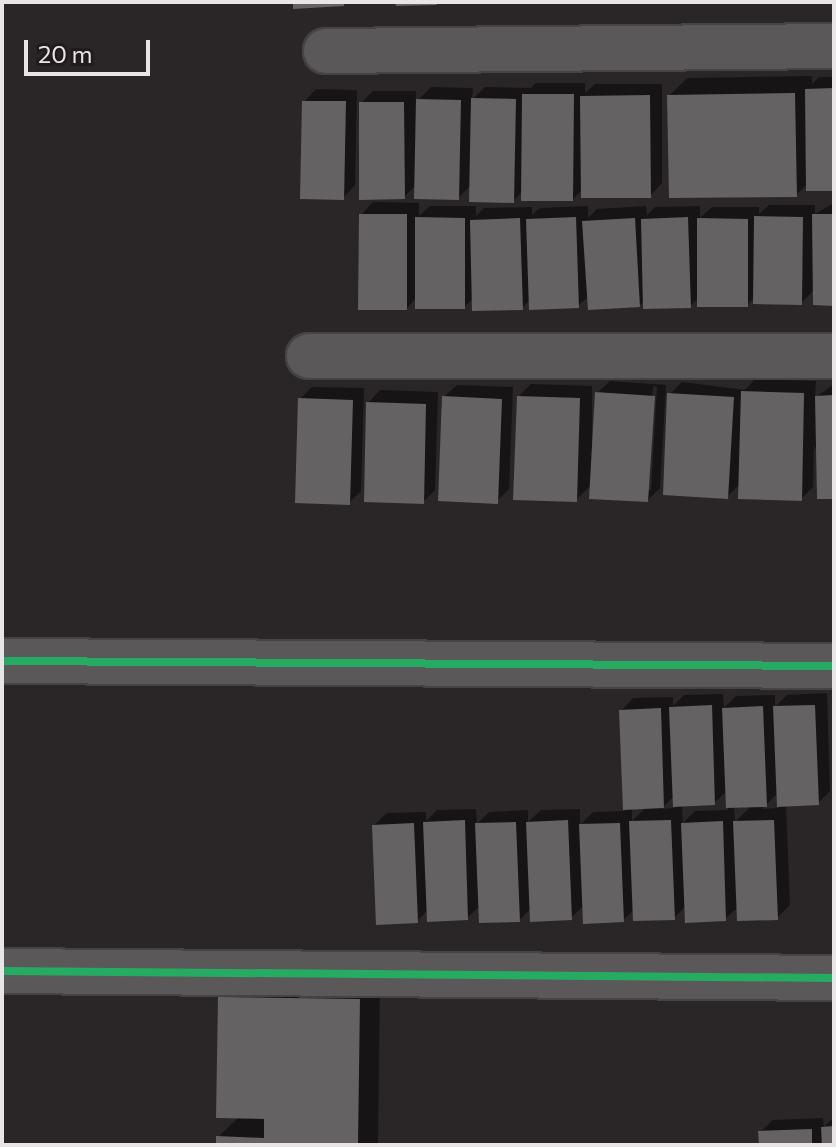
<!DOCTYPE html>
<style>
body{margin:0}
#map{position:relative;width:836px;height:1147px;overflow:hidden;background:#2a2628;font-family:Commissioner,sans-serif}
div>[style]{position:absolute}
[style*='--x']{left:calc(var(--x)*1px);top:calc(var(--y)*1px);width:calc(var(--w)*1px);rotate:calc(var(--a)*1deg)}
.shadow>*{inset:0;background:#0007}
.building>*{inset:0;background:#656263}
.roads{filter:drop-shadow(2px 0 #454344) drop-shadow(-2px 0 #454344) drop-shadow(0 2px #454344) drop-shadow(0 -2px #454344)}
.street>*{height:44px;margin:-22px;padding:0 22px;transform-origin:22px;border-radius:22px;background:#5b5859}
.cycleway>*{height:8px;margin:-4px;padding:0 4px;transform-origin:4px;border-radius:4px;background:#26ab63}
span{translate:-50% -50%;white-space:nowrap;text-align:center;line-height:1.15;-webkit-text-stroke:8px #211b1e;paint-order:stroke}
.frame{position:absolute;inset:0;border:4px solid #e9e5e7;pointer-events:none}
.scale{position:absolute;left:24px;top:40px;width:126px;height:36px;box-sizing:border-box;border:4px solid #e9e5e7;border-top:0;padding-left:10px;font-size:24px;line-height:28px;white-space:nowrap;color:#e9e5e7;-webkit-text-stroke:6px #211b1e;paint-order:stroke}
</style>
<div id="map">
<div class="shadow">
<i style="clip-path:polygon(812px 76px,812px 84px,819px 77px,834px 77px,834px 189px,808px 183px,796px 195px,669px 96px,687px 78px)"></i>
<i style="clip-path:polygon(536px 83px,585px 83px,585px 93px,595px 84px,662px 84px,662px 183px,650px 196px,583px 189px,573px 199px,523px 191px,513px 201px,471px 185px,458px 198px,416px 185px,404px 197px,361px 103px,373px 91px,416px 91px,416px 102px,431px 87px,473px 88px,472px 100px,485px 87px,531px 88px)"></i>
<i style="clip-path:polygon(316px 89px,357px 90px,355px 185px,343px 198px,304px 102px)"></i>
<i style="clip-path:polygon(373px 202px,419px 203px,419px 216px,430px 206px,476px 206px,476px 216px,484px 208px,532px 207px,532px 215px,540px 208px,588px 206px,588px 218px,597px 209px,646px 206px,647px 215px,655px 207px,700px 206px,700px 218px,712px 207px,759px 207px,759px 214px,769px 205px,815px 205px,815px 214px,834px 203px,834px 304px,814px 290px,801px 303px,755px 297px,747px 305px,699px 297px,690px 306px,645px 300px,640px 305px,589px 296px,578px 306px,530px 300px,522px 308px,474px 298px,464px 307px,417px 297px,407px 308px,361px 215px)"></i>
<i style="clip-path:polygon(755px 379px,816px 381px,815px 398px,834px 384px,834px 497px,814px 445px,813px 487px,801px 499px,740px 484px,727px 497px,669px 395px,682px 382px,745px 390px)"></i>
<i style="clip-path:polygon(evenodd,610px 381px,666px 385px,660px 488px,648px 500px,592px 484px,576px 500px,519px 396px,531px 384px,592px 386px,592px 484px,597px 393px,610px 381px,653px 386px,657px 387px,651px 490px,647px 490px,653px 386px)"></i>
<i style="clip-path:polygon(457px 385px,513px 387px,509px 489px,497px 501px,444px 397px)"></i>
<i style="clip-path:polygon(312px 387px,364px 388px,361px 491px,349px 503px,300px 399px)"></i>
<i style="clip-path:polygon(380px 390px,438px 392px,435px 490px,423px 502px,368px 403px)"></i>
<i style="clip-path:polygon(evenodd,827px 693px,830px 791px,818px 803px,786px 804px,790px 905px,777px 918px,738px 907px,725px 919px,686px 906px,674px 918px,635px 909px,623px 920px,584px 905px,571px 918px,532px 908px,519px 920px,480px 906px,467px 918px,428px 910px,417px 921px,374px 825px,387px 813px,426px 812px,426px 821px,437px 810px,476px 809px,477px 824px,489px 812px,528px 810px,528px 822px,541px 810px,580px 809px,580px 825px,593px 812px,625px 811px,621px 711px,633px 698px,673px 697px,673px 706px,684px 695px,723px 694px,724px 708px,736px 696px,775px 695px,775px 707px,787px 695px,827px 693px,727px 791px,728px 810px,695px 811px,683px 823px,682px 805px,714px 803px,727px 791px,827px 693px,778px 793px,779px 808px,762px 809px,778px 793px,827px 693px,675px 795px,675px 808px,661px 809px,675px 795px,827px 693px,734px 806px,751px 806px,735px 822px,734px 806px,827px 693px,632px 807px,646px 807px,632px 821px,632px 807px)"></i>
<i style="clip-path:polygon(242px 976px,380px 978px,378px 1145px,218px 1145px,218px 1137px,239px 1117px,220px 998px)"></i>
<i style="clip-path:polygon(834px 1117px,834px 1145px,761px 1145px,760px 1132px,773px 1120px,823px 1118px,824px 1127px)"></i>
</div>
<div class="building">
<i style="clip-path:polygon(293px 2px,344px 2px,344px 6px,293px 9px)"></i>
<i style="clip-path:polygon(395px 2px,436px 2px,437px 5px,396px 6px)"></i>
<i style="clip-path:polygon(834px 88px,834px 191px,806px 191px,805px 89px)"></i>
<i style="clip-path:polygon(795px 93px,797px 197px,669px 198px,667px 95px)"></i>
<i style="clip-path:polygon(522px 94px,574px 94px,573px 201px,521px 201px)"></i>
<i style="clip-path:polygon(650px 95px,651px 198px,581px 198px,580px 96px)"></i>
<i style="clip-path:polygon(471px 98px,516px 99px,514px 203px,469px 202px)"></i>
<i style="clip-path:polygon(416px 99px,461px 100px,459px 200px,414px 199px)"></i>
<i style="clip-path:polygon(302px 101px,346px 101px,344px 200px,300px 199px)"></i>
<i style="clip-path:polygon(359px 102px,404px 102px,405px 199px,359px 200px)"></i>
<i style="clip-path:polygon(359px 214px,407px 214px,407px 310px,358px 310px)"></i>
<i style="clip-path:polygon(812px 214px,834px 214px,834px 306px,813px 305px)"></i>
<i style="clip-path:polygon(754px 216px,803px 217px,802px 305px,753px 304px)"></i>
<i style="clip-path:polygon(415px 217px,465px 218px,465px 309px,415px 309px)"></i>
<i style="clip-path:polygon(576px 217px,579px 308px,529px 310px,526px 219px)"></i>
<i style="clip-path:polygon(688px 217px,691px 308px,643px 309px,641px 219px)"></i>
<i style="clip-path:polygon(520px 218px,523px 310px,472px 311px,470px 220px)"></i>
<i style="clip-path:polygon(635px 218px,640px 307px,588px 310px,582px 221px)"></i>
<i style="clip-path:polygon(697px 218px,748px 219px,748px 307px,697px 307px)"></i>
<i style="clip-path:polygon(741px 391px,804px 393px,802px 501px,738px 499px)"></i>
<i style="clip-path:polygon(595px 392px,655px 396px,648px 502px,589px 499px)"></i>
<i style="clip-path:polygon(667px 393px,734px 397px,728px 499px,663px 495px)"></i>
<i style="clip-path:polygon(834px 395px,834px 499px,817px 499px,815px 396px)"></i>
<i style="clip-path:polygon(442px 396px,502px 399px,498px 504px,438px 501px)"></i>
<i style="clip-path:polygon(517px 396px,580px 398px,577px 502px,513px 500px)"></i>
<i style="clip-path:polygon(298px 398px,353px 400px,350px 505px,295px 503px)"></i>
<i style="clip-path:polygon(366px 402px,426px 404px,424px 504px,364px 502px)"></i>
<i style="clip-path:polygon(712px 705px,715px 805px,673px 807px,669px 707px)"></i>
<i style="clip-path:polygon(815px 705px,819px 805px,777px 807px,773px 706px)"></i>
<i style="clip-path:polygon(763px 706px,767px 807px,726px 808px,722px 708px)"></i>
<i style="clip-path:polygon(661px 708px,664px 808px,623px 810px,619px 710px)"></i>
<i style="clip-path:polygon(465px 820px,468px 920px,427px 922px,423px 822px)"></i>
<i style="clip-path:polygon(568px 820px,572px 920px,530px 922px,526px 822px)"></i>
<i style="clip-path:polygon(671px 820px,675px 920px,633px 921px,629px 821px)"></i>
<i style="clip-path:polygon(774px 820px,778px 920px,737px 921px,733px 821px)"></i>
<i style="clip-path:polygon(723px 821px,726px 921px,685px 923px,681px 823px)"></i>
<i style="clip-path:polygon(516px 822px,520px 922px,479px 923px,475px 823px)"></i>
<i style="clip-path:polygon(414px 823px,418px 923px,376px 925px,372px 825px)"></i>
<i style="clip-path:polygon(620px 823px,624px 922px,583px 924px,579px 824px)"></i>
<i style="clip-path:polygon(218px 997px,360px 999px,358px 1145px,216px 1145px,216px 1136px,264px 1138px,264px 1119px,216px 1118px)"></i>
<i style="clip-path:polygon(834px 1126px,834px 1145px,822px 1145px,821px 1127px)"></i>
<i style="clip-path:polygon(812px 1129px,812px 1145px,759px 1145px,758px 1131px)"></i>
</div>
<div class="roads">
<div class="street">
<i style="--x:326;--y:51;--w:508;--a:-0.56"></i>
<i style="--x:309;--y:356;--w:525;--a:0"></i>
<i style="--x:2;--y:661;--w:832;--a:0.34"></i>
<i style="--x:2;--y:971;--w:832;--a:0.48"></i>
</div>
</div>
<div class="cycleway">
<i style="--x:2;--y:661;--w:832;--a:0.34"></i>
<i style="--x:2;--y:971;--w:832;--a:0.48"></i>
</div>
<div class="frame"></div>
<div class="scale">20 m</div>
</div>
